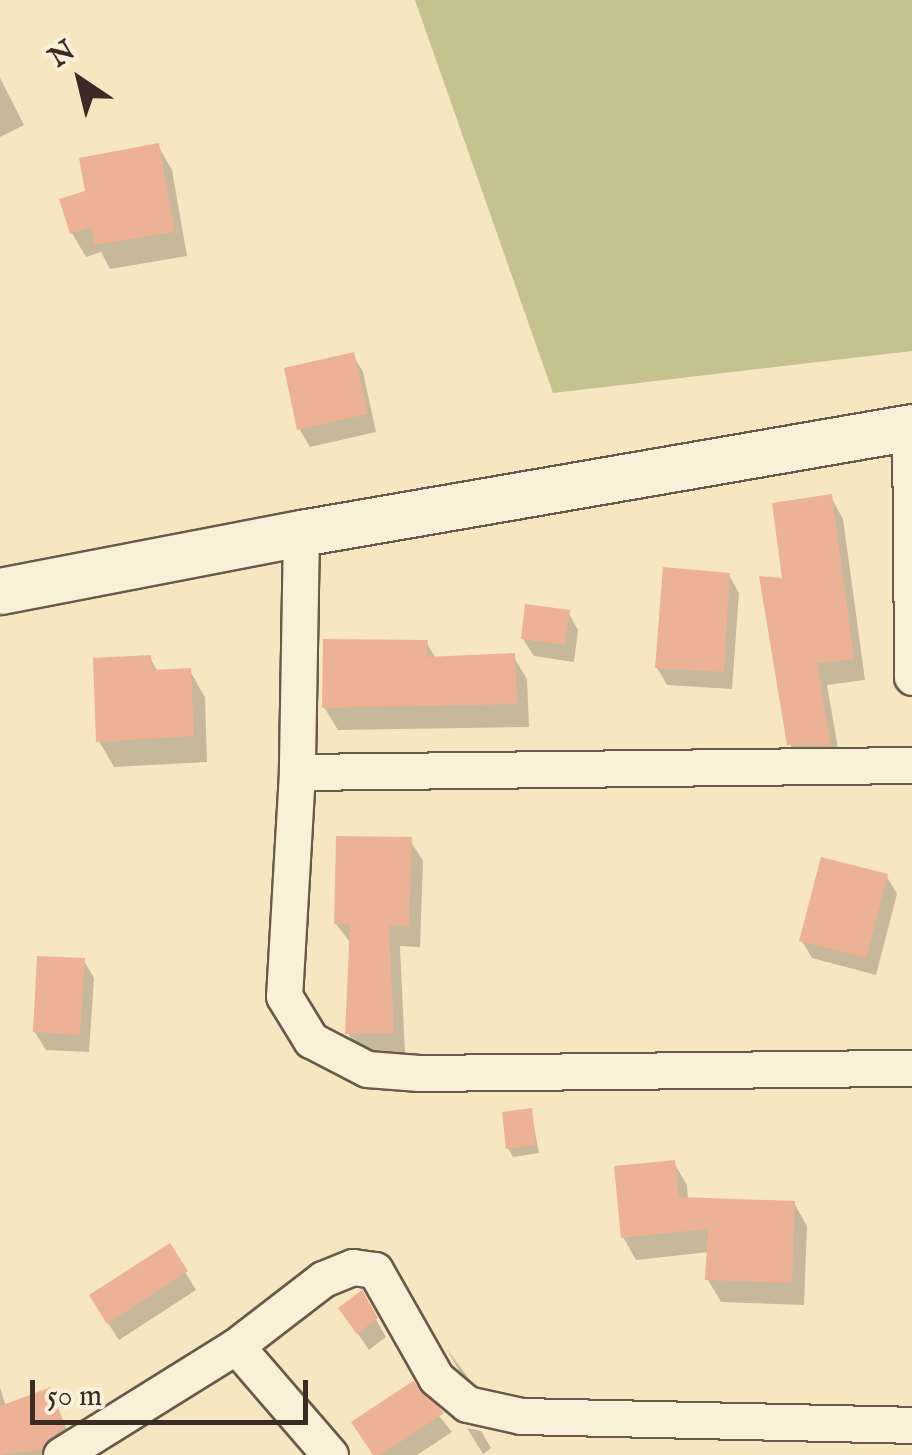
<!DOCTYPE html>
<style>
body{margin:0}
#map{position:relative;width:912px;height:1455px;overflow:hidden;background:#f7e6c2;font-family:"IM FELL English",serif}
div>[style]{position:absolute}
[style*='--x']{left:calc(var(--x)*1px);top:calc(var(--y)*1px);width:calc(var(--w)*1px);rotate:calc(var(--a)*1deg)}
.green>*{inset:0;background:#c5c28e}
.shadow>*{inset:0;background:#0003}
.building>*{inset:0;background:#edb196}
.roads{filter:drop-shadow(2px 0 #695a4c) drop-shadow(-2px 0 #695a4c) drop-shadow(0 2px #695a4c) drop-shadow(0 -2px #695a4c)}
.minor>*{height:35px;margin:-17.5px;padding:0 17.5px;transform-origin:17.5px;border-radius:17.5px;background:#faefd7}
.tertiary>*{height:45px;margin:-22.5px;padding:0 22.5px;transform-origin:22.5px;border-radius:22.5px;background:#faefd7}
span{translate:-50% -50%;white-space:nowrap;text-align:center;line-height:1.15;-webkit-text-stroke:9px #faefd7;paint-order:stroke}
.north{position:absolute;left:30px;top:30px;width:100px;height:100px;-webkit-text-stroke:8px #faefd7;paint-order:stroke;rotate:325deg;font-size:28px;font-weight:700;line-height:40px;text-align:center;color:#3a2c24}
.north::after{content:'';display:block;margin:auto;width:35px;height:45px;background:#3a2c24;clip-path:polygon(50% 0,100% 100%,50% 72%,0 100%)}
.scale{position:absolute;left:30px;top:1380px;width:278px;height:45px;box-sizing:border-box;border:5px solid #3a2c24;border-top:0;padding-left:12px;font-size:30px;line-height:35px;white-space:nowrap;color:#3a2c24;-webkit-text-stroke:8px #faefd7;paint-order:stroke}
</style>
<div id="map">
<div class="green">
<i style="clip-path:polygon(415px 0,912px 0,912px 351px,553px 393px)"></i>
</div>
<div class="shadow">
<i style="clip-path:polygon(0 78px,24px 125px,0 137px)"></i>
<i style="clip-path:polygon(158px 146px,172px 170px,187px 256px,110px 269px,101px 252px,86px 257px,72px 233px,87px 193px)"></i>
<i style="clip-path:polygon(353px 355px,363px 372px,376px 432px,310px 447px,300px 430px,287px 370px)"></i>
<i style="clip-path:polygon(831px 497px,843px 519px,865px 680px,827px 685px,841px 766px,802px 766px,790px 744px,785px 580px)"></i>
<i style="clip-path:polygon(729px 575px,739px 593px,732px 689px,667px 685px,657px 668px)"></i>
<i style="clip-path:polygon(568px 612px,578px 630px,574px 662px,534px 656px,523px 639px)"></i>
<i style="clip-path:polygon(426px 642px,436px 659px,513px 656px,527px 679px,529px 727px,338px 730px,324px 707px)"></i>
<i style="clip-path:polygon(150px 658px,158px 672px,190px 671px,205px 697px,207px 762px,114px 767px,99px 741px)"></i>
<i style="clip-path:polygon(410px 840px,423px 861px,420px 947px,400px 946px,405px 1054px,360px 1055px,348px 1033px,352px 945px,336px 924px)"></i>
<i style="clip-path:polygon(887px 877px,897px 894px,876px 975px,812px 958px,802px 941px)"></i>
<i style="clip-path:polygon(84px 961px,94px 978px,89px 1052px,46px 1050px,35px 1032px)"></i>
<i style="clip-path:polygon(531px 1110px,539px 1153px,513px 1157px,508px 1148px)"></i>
<i style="clip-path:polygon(674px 1163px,687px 1185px,688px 1199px,794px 1203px,807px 1226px,804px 1305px,721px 1302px,708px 1280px,709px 1252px,636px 1260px,623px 1237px)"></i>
<i style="clip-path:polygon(169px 1246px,196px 1290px,119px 1340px,102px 1314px)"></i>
<i style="clip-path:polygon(361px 1294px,386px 1337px,369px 1350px,341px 1309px)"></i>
<i style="clip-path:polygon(446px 1348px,473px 1384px,477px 1391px,466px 1382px)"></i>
<i style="clip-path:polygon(413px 1384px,452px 1432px,417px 1455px,375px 1455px)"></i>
<i style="clip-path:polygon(0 1387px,6px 1407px,50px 1390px,73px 1445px,58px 1455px,0 1455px)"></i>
<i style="clip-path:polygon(467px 1428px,481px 1431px,491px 1448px,483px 1454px)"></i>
</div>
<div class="building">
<i style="clip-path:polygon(159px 143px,175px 232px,94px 245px,91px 227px,70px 234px,59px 199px,85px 191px,79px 158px)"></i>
<i style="clip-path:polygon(354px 352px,368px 414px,297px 430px,284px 368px)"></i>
<i style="clip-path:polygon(832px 494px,854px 659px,817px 663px,831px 745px,787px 745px,759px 576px,782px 578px,772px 503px)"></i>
<i style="clip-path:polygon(663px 567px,730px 573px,724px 672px,655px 668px)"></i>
<i style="clip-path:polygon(525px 604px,570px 610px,565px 645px,521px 639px)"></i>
<i style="clip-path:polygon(323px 639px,428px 640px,427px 657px,515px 653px,517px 704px,322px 708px)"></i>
<i style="clip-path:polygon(151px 655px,152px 670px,191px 668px,194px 736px,96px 742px,93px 658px)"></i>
<i style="clip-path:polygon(336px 836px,412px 837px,409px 926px,389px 925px,394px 1033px,345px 1034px,350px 925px,334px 924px)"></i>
<i style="clip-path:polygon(821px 857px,888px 874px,866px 958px,799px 941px)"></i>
<i style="clip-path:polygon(37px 956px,85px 958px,80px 1035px,33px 1032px)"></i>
<i style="clip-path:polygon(532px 1108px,536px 1145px,506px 1149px,502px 1112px)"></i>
<i style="clip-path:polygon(675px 1160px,679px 1197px,795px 1201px,792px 1283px,705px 1280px,708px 1229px,621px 1238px,614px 1166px)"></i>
<i style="clip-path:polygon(170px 1243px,188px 1271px,107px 1324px,89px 1295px)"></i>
<i style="clip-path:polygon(362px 1290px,378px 1318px,357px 1334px,338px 1308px)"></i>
<i style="clip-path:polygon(413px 1381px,444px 1413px,381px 1455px,373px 1455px,351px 1422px)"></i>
<i style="clip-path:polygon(51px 1387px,65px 1427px,49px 1438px,41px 1450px,0 1455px,0 1406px)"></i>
</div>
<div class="roads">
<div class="minor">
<i style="--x:910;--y:427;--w:250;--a:89.5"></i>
<i style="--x:301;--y:533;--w:239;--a:91"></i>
<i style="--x:297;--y:772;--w:224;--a:93.3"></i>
<i style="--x:284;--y:996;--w:52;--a:58.5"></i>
<i style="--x:311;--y:1040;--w:63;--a:27.4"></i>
<i style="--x:367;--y:1069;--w:52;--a:4.4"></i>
<i style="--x:419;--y:1073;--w:493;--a:-0.6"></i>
<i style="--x:297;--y:772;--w:615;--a:-0.65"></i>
<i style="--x:236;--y:1346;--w:144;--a:49.2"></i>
<i style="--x:61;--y:1455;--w:206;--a:-31.9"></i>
<i style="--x:236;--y:1346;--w:110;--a:-37.6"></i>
<i style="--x:323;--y:1279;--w:32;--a:-22"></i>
<i style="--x:353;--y:1267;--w:22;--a:8"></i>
<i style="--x:375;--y:1270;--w:124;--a:60.5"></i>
<i style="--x:436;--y:1378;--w:40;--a:40"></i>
<i style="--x:467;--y:1404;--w:55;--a:12.5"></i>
<i style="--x:521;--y:1416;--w:391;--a:1.3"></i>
</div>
<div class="tertiary">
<i style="--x:0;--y:591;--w:307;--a:-10.9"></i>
<i style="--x:301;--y:533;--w:620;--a:-9.84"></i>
</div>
</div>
<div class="north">N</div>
<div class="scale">50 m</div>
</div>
